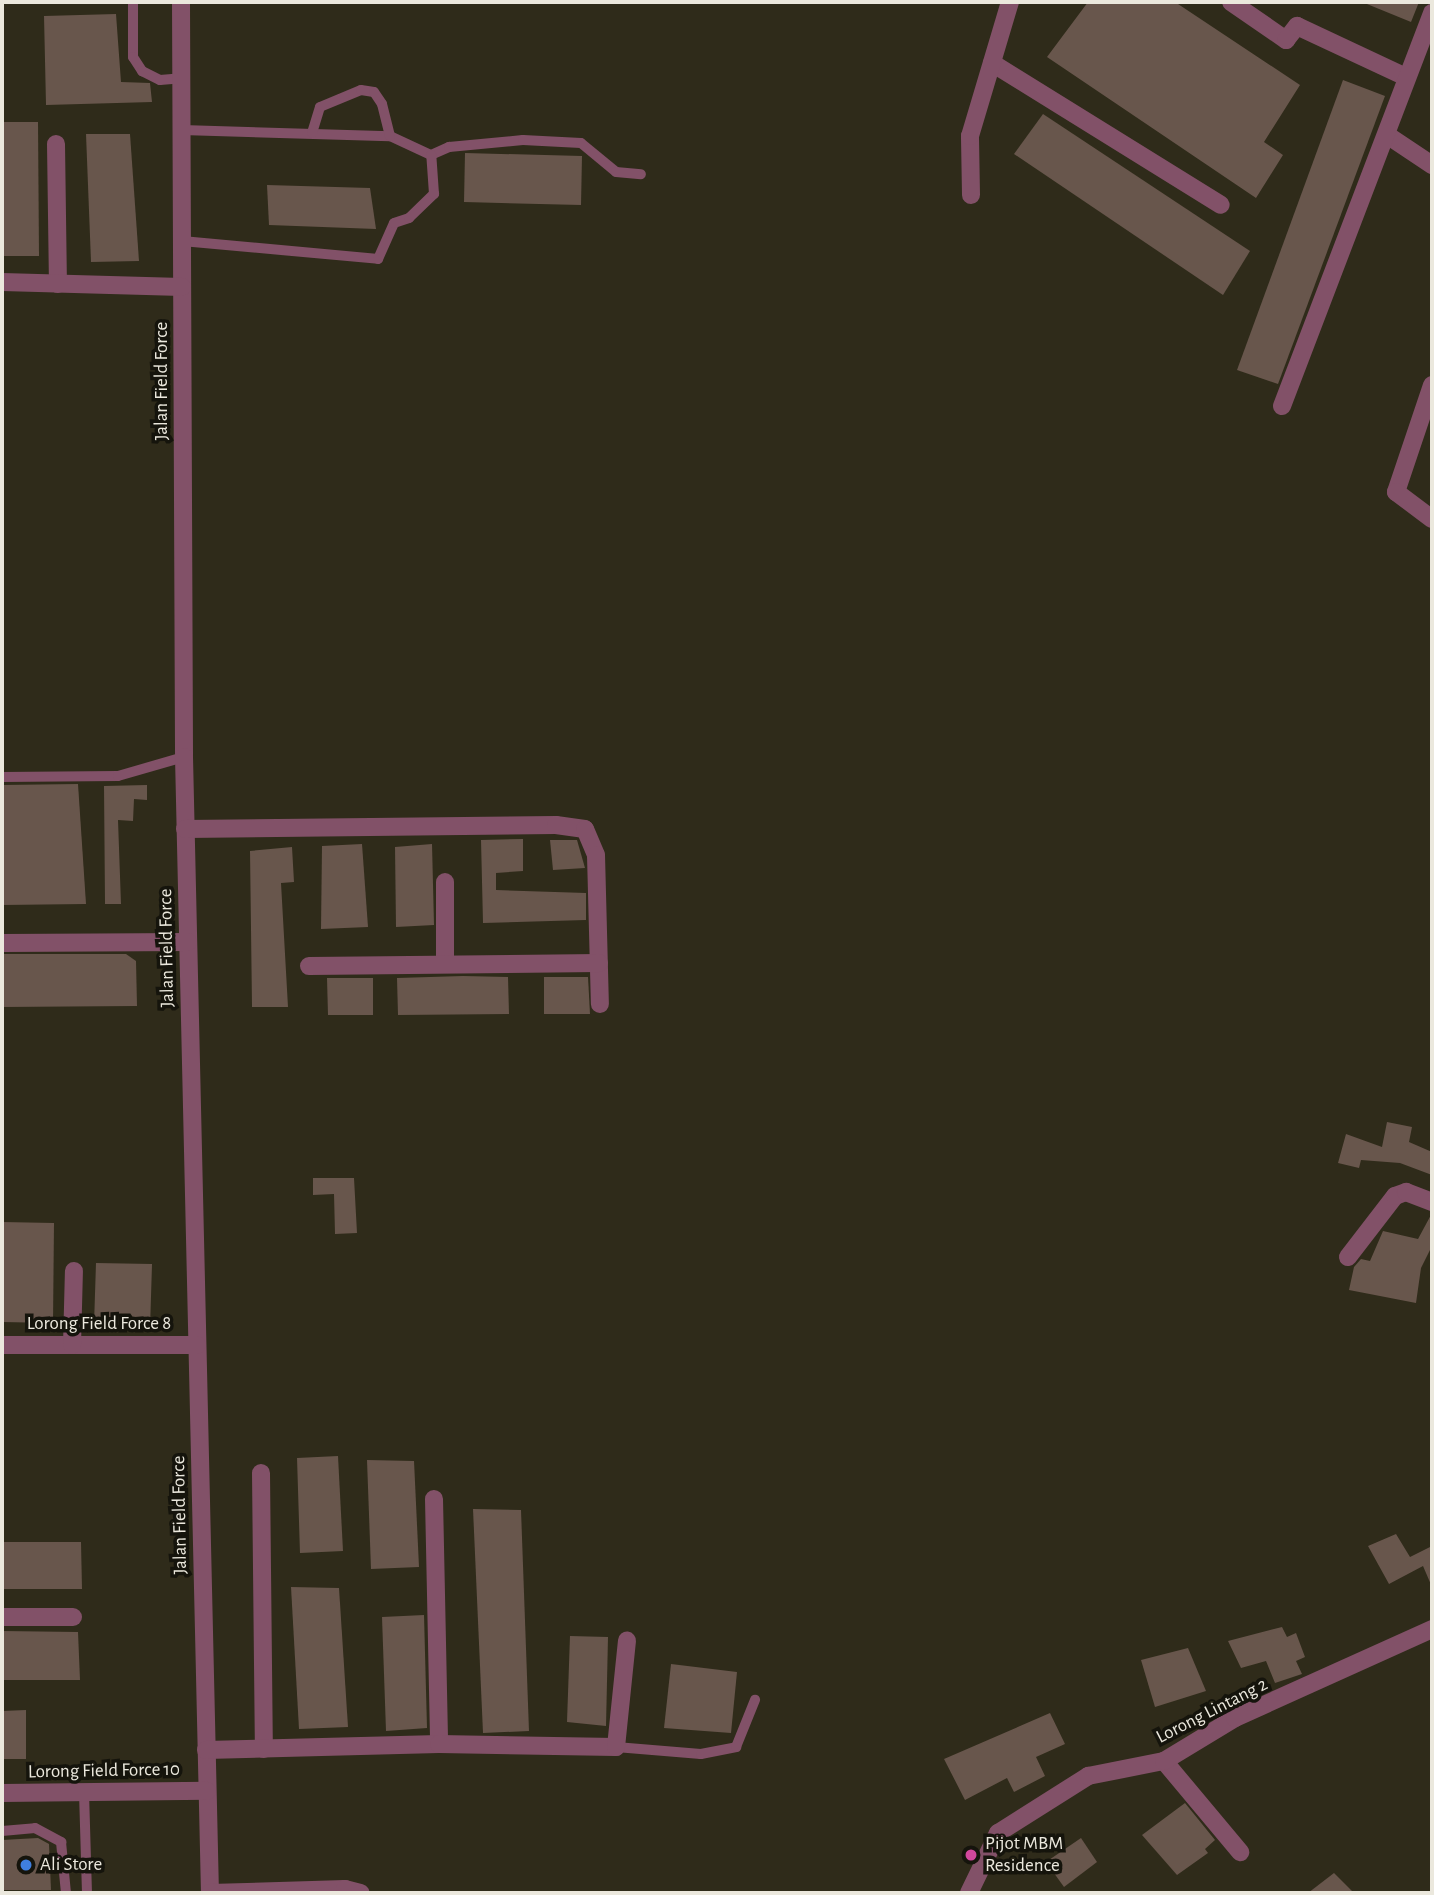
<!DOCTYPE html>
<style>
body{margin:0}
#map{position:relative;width:1434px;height:1895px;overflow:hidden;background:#2f2b1a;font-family:"Alegreya Sans",sans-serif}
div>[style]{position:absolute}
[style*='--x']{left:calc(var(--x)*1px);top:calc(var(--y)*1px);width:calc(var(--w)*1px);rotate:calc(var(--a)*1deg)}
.building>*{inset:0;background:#68564c}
.lane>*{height:10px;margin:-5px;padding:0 5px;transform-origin:5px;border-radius:5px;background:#825168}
.street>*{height:18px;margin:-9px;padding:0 9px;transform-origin:9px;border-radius:9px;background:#825168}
.dots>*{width:19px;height:19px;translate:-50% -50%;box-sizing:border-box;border:4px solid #15140c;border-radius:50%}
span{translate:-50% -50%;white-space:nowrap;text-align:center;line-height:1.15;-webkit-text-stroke:7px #15140c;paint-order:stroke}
.street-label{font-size:19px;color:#ebe8dd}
.poi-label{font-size:19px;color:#ebe8dd}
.left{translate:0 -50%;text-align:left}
.frame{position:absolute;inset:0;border:4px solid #ebe8dd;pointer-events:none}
</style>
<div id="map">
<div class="building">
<i style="clip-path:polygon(1088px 2px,1175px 2px,1300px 85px,1264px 142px,1283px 155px,1256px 198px,1047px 57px)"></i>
<i style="clip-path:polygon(1362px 2px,1419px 2px,1411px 22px)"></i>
<i style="clip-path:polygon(116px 14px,121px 82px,150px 83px,152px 102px,46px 105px,44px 16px)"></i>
<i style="clip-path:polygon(1343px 80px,1385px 96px,1278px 384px,1237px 370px)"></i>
<i style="clip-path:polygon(1043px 114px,1250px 251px,1223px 295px,1014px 154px)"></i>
<i style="clip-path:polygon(2px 122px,38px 122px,39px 256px,2px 256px)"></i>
<i style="clip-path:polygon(86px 134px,130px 134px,139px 261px,91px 262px)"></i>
<i style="clip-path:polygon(465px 153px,582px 156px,581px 205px,464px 202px)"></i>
<i style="clip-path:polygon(267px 185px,370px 188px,376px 229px,269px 225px)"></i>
<i style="clip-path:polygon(78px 784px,86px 904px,2px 905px,2px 785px)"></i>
<i style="clip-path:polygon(147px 785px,147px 800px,134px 799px,133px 821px,118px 820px,121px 904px,105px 904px,104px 786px)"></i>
<i style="clip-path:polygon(523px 839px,523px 871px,496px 873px,496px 890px,586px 893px,586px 920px,483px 923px,481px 840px)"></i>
<i style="clip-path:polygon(550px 840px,577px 840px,585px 868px,553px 870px)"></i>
<i style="clip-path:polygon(362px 844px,368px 927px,321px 929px,322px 846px)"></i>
<i style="clip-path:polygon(432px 844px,434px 925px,396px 927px,395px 847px)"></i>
<i style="clip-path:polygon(292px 847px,294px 882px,281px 883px,288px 1007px,252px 1007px,250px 851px)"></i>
<i style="clip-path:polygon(2px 954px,126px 954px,136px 961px,137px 1006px,2px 1007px)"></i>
<i style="clip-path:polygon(463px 976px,508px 977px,509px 1014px,398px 1015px,397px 978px)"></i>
<i style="clip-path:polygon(544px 977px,588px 977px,590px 1014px,544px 1014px)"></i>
<i style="clip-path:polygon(327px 978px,373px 978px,373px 1015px,328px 1015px)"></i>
<i style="clip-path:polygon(1387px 1122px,1412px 1127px,1409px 1142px,1432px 1152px,1432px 1175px,1400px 1163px,1361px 1160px,1359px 1168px,1338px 1163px,1346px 1134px,1382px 1147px)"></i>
<i style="clip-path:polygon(313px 1178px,354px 1178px,357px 1233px,335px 1234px,334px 1194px,313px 1195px)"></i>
<i style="clip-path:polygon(1432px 1213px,1432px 1246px,1421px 1268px,1416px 1303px,1349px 1290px,1354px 1267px,1361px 1259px,1370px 1261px,1383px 1231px,1418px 1239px)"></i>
<i style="clip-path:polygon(2px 1222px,54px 1223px,53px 1323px,2px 1322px)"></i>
<i style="clip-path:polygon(96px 1263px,152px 1264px,150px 1329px,94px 1325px)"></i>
<i style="clip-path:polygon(338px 1456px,343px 1551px,300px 1553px,297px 1458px)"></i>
<i style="clip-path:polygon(367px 1460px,414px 1461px,419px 1567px,371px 1569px)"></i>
<i style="clip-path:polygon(473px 1509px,521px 1510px,529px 1731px,483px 1733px)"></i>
<i style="clip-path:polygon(1396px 1534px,1410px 1557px,1432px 1546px,1432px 1587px,1423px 1566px,1389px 1584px,1368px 1546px)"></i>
<i style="clip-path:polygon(2px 1542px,81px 1542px,82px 1589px,2px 1589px)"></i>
<i style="clip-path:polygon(291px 1587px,339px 1588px,348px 1727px,299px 1729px)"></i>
<i style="clip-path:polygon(424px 1615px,427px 1728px,386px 1731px,382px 1617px)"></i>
<i style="clip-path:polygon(1282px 1627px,1287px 1637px,1296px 1633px,1305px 1657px,1296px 1661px,1302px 1674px,1275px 1683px,1266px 1661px,1241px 1668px,1228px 1641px)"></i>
<i style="clip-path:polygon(2px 1631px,78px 1632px,80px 1680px,2px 1680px)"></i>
<i style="clip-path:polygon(570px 1636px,608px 1637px,606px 1726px,567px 1722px)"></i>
<i style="clip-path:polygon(1188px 1648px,1206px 1691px,1155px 1707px,1141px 1660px)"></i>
<i style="clip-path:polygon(671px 1664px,737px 1672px,731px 1733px,664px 1728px)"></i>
<i style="clip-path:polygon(26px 1710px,26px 1759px,2px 1759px,2px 1711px)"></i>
<i style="clip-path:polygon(1050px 1713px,1065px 1744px,1036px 1757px,1045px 1776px,1014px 1792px,1007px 1778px,965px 1800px,944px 1759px)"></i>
<i style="clip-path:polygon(1185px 1803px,1215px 1840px,1205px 1849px,1208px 1853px,1177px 1875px,1142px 1835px)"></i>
<i style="clip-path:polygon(38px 1838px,49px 1844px,51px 1890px,2px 1890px,2px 1840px)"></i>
<i style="clip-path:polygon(1081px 1838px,1097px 1862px,1064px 1887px,1046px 1862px)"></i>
<i style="clip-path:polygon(1334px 1873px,1354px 1893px,1308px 1893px)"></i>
</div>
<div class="lane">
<i style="--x:133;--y:2;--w:55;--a:90"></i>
<i style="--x:133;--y:57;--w:17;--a:57"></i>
<i style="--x:142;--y:71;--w:20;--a:27"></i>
<i style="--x:160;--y:80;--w:21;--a:-5"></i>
<i style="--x:182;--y:130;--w:208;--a:1.7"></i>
<i style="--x:390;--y:136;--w:45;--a:24.9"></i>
<i style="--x:431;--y:155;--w:20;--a:-24"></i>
<i style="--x:449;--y:147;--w:74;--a:-5.4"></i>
<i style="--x:523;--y:140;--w:58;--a:3"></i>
<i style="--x:581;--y:143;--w:45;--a:39.6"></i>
<i style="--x:616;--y:172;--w:25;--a:5"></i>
<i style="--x:312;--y:133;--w:27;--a:-73"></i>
<i style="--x:320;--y:107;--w:44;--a:-22.5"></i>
<i style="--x:361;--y:90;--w:13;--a:9"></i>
<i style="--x:374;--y:92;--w:14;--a:56"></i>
<i style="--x:382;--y:104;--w:33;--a:76"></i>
<i style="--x:182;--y:241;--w:197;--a:5.2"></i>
<i style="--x:378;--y:259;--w:39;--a:-66"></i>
<i style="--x:394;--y:223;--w:16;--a:-18"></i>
<i style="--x:409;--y:218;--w:35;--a:-44"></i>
<i style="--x:434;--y:194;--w:39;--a:-94"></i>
<i style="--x:2;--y:777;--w:116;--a:-0.5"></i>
<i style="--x:118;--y:776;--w:69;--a:-16.1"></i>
<i style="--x:616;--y:1747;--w:85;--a:4.7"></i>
<i style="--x:701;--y:1754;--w:36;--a:-11"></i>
<i style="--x:736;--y:1747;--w:51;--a:-68"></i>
<i style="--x:84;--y:1792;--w:101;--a:88.3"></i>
<i style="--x:2;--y:1831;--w:33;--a:-5"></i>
<i style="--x:35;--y:1828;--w:30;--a:28"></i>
<i style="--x:61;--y:1842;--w:51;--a:84.4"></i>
</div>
<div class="street">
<i style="--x:181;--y:2;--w:755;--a:89.77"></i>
<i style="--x:184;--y:757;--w:1136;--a:88.69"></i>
<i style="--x:1231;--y:2;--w:67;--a:34.6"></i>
<i style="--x:1286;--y:40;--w:18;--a:-52"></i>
<i style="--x:1297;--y:26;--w:120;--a:25.1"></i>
<i style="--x:992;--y:63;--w:269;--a:31.8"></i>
<i style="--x:1387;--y:135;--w:54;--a:33.7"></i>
<i style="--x:56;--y:144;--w:140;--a:89.2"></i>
<i style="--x:971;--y:195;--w:59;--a:-91"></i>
<i style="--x:970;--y:136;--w:140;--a:-73.4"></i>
<i style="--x:2;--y:282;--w:180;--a:1.6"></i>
<i style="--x:1432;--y:385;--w:113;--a:108.6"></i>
<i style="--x:1396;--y:492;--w:45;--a:36.9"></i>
<i style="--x:1282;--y:406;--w:421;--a:-69.1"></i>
<i style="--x:185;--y:829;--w:371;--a:-0.6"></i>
<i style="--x:556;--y:825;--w:29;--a:8"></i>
<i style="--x:585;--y:829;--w:28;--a:67"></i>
<i style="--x:596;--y:855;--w:149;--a:88.5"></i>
<i style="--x:445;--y:882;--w:82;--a:90"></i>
<i style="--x:2;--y:943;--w:186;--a:-0.3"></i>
<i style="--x:309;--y:966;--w:290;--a:-0.6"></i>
<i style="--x:1348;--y:1257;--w:77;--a:-52.4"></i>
<i style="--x:1395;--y:1196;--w:12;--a:-20"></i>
<i style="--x:1406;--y:1192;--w:28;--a:21"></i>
<i style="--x:2;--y:1345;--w:195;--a:0"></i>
<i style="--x:72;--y:1345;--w:74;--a:-88.5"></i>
<i style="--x:261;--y:1473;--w:276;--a:89.4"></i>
<i style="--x:434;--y:1499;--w:245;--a:88.8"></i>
<i style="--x:2;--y:1617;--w:71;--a:0"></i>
<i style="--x:206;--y:1750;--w:233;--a:-1.5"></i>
<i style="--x:439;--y:1744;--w:177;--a:1"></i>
<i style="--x:616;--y:1747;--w:107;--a:-84.1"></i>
<i style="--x:1164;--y:1761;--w:119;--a:50.1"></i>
<i style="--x:2;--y:1793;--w:205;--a:-0.6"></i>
<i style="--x:210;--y:1893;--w:135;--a:-1.7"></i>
<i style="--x:345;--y:1889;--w:16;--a:14"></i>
<i style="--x:969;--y:1893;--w:67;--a:-64.2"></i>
<i style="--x:998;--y:1833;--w:107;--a:-32.3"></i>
<i style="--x:1088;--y:1776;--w:77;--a:-11.2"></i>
<i style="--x:1164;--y:1761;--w:83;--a:-31.2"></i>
<i style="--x:1235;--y:1718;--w:216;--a:-24.3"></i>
</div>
<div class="dots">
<i style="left:971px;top:1855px;background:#d1479c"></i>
<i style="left:26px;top:1865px;background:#3f7fe0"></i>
</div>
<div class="street-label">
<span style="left:162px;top:381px;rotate:-90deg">Jalan Field Force</span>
<span style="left:167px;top:948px;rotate:-91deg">Jalan Field Force</span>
<span style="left:99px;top:1324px">Lorong Field Force 8</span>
<span style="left:180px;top:1515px;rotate:-91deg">Jalan Field Force</span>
<span style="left:1212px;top:1711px;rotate:-27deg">Lorong Lintang 2</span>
<span style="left:104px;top:1771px;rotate:-1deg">Lorong Field Force 10</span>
</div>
<div class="poi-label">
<span class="left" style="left:985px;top:1855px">Pijot MBM<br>Residence</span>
<span class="left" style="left:40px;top:1865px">Ali Store</span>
</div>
<div class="frame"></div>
</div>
